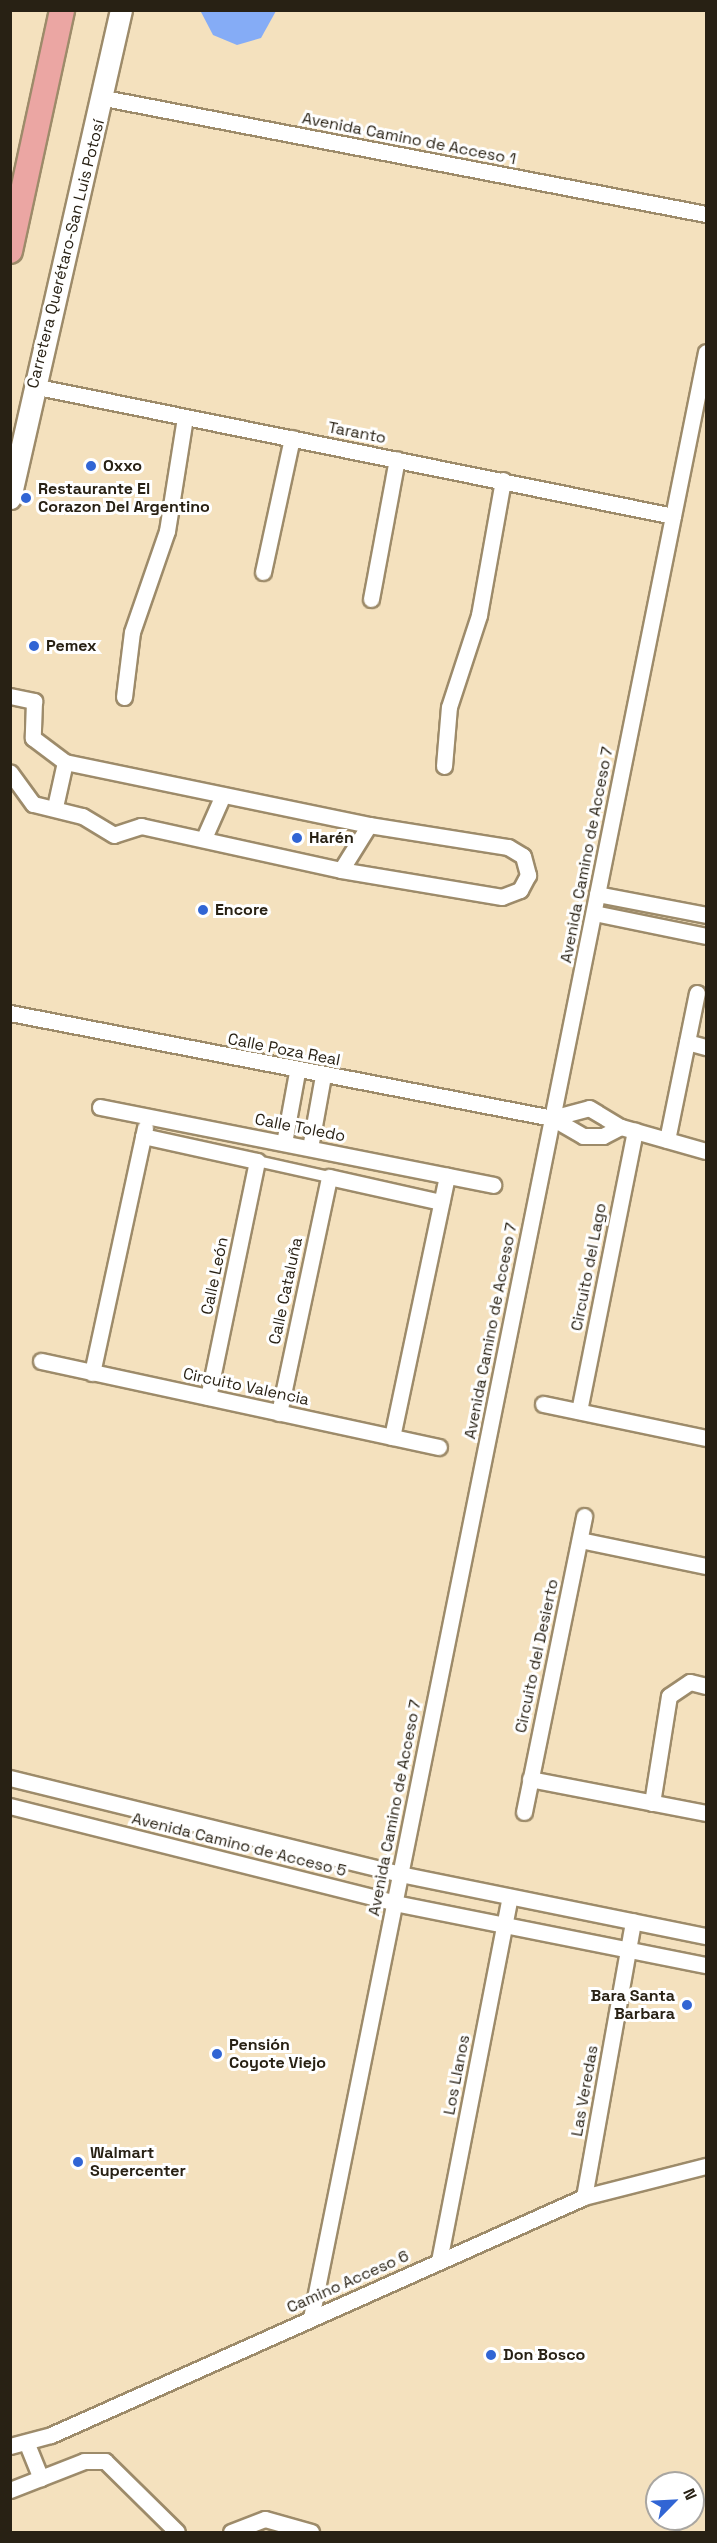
<!DOCTYPE html>
<meta charset="utf-8">
<style>
body{margin:0}
#map{position:relative;width:717px;height:2543px;overflow:hidden;background:#f4e1be;font-family:"Space Grotesk",sans-serif}
div>[style]{position:absolute}
[style*='--x']{left:calc(var(--x)*1px);top:calc(var(--y)*1px);width:calc(var(--w)*1px);rotate:calc(var(--a)*1deg)}
.water>*{inset:0;background:#85acf6}
.roads{filter:drop-shadow(2px 0 #9d8b6a) drop-shadow(-2px 0 #9d8b6a) drop-shadow(0 2px #9d8b6a) drop-shadow(0 -2px #9d8b6a)}
.pedestrian>*{height:10px;margin:-5px;padding:0 5px;transform-origin:5px;border-radius:5px;background:#fff}
.minor>*{height:15px;margin:-7.5px;padding:0 7.5px;transform-origin:7.5px;border-radius:7.5px;background:#fff}
.secondary>*{height:21px;margin:-10.5px;padding:0 10.5px;transform-origin:10.5px;border-radius:10.5px;background:#fff}
.trunk>*{height:24px;margin:-12px;padding:0 12px;transform-origin:12px;border-radius:12px;background:#eba6a3}
.dots>*{width:16px;height:16px;translate:-50% -50%;box-sizing:border-box;border:3px solid #fff;border-radius:50%}
span{translate:-50% -50%;white-space:nowrap;text-align:center;line-height:1.15;-webkit-text-stroke:6px #fff;paint-order:stroke}
.street-label{font-size:16px;color:#282114}
.poi-label{font-size:16px;color:#282114;font-weight:700}
.left{translate:0 -50%;text-align:left}
.right{translate:-100% -50%;text-align:right}
.frame{position:absolute;inset:0;border:12px solid #282114;pointer-events:none}
.north{position:absolute;left:645px;top:2471px;width:60px;height:60px;box-sizing:border-box;background:#fff;border:2px solid #a9a6a1;border-radius:50%;rotate:66deg;font-size:16px;font-weight:700;line-height:24px;text-align:center;color:#282114}
.north::after{content:'';display:block;margin:auto;width:21px;height:27px;background:#3165d4;clip-path:polygon(50% 0,100% 100%,50% 72%,0 100%)}
</style>
<div id="map">
<div class="water">
<i style="clip-path:polygon(276px 11px,261px 38px,237px 45px,213px 35px,201px 12px)"></i>
</div>
<div class="roads">
<div class="pedestrian">
<i style="--x:257;--y:1161;--w:74;--a:12.5"></i>
</div>
<div class="minor">
<i style="--x:104;--y:98;--w:613;--a:10.91"></i>
<i style="--x:33;--y:386;--w:653;--a:11.48"></i>
<i style="--x:263;--y:572;--w:137;--a:-77.8"></i>
<i style="--x:371;--y:599;--w:142;--a:-79.5"></i>
<i style="--x:10;--y:696;--w:25;--a:12"></i>
<i style="--x:34;--y:701;--w:37;--a:92"></i>
<i style="--x:33;--y:738;--w:40;--a:37"></i>
<i style="--x:65;--y:762;--w:310;--a:11.7"></i>
<i style="--x:369;--y:825;--w:141;--a:9"></i>
<i style="--x:508;--y:847;--w:17;--a:31"></i>
<i style="--x:523;--y:856;--w:20;--a:75"></i>
<i style="--x:528;--y:875;--w:17;--a:118"></i>
<i style="--x:520;--y:890;--w:19;--a:159"></i>
<i style="--x:502;--y:897;--w:163;--a:-170.5"></i>
<i style="--x:341;--y:870;--w:205;--a:-167.6"></i>
<i style="--x:141;--y:826;--w:28;--a:162"></i>
<i style="--x:114;--y:835;--w:37;--a:-149"></i>
<i style="--x:82;--y:816;--w:50;--a:-166.2"></i>
<i style="--x:33;--y:804;--w:39;--a:-126"></i>
<i style="--x:124;--y:697;--w:65;--a:-83"></i>
<i style="--x:132;--y:632;--w:107;--a:-70.9"></i>
<i style="--x:167;--y:531;--w:115;--a:-81"></i>
<i style="--x:444;--y:766;--w:59;--a:-85.2"></i>
<i style="--x:449;--y:707;--w:97;--a:-71.9"></i>
<i style="--x:479;--y:615;--w:137;--a:-79.9"></i>
<i style="--x:55;--y:807;--w:46;--a:-77.5"></i>
<i style="--x:204;--y:838;--w:47;--a:-66.2"></i>
<i style="--x:341;--y:870;--w:53;--a:-58.1"></i>
<i style="--x:597;--y:894;--w:111;--a:10.9"></i>
<i style="--x:594;--y:913;--w:114;--a:11.6"></i>
<i style="--x:10;--y:1013;--w:552;--a:10.96"></i>
<i style="--x:552;--y:1118;--w:36;--a:30"></i>
<i style="--x:583;--y:1136;--w:20;--a:0"></i>
<i style="--x:603;--y:1136;--w:20;--a:-27"></i>
<i style="--x:687;--y:1042;--w:20;--a:15"></i>
<i style="--x:100;--y:1107;--w:401;--a:11.2"></i>
<i style="--x:552;--y:1118;--w:38;--a:-15"></i>
<i style="--x:589;--y:1108;--w:37;--a:31"></i>
<i style="--x:621;--y:1127;--w:88;--a:15.8"></i>
<i style="--x:143;--y:1136;--w:117;--a:12.4"></i>
<i style="--x:257;--y:1161;--w:241;--a:101.7"></i>
<i style="--x:667;--y:1140;--w:150;--a:-78.5"></i>
<i style="--x:284;--y:1143;--w:72;--a:-79.6"></i>
<i style="--x:310;--y:1148;--w:73;--a:-79.8"></i>
<i style="--x:41;--y:1361;--w:407;--a:12.2"></i>
<i style="--x:92;--y:1373;--w:251;--a:-77.8"></i>
<i style="--x:543;--y:1404;--w:167;--a:11.8"></i>
<i style="--x:579;--y:1411;--w:286;--a:-78.7"></i>
<i style="--x:279;--y:1413;--w:241;--a:-78"></i>
<i style="--x:329;--y:1177;--w:115;--a:12.6"></i>
<i style="--x:392;--y:1437;--w:267;--a:-78.1"></i>
<i style="--x:580;--y:1540;--w:129;--a:11.7"></i>
<i style="--x:10;--y:1778;--w:402;--a:13.8"></i>
<i style="--x:400;--y:1874;--w:312;--a:11.5"></i>
<i style="--x:530;--y:1779;--w:179;--a:10.9"></i>
<i style="--x:652;--y:1803;--w:108;--a:-81"></i>
<i style="--x:669;--y:1696;--w:25;--a:-34"></i>
<i style="--x:690;--y:1682;--w:16;--a:14"></i>
<i style="--x:10;--y:1806;--w:397;--a:14.1"></i>
<i style="--x:395;--y:1903;--w:317;--a:11.3"></i>
<i style="--x:524;--y:1812;--w:302;--a:-78.5"></i>
<i style="--x:584;--y:2197;--w:280;--a:-79.9"></i>
<i style="--x:439;--y:2261;--w:371;--a:-79"></i>
<i style="--x:311;--y:2318;--w:2005;--a:-78.64"></i>
<i style="--x:27;--y:2444;--w:37;--a:68"></i>
<i style="--x:10;--y:2446;--w:42;--a:-15"></i>
<i style="--x:51;--y:2435;--w:584;--a:-24.06"></i>
<i style="--x:584;--y:2197;--w:126;--a:-14.3"></i>
<i style="--x:10;--y:2490;--w:79;--a:-21.4"></i>
<i style="--x:84;--y:2461;--w:21;--a:0"></i>
<i style="--x:105;--y:2461;--w:101;--a:44.6"></i>
<i style="--x:231;--y:2532;--w:36;--a:-21"></i>
<i style="--x:265;--y:2519;--w:48;--a:15.8"></i>
</div>
<div class="secondary">
<i style="--x:10;--y:498;--w:500;--a:-77.19"></i>
</div>
<div class="trunk">
<i style="--x:10;--y:251;--w:247;--a:-77.8"></i>
</div>
</div>
<div class="dots">
<i style="left:91px;top:466px;background:#3165d4"></i>
<i style="left:26px;top:498px;background:#3165d4"></i>
<i style="left:34px;top:646px;background:#3165d4"></i>
<i style="left:297px;top:838px;background:#3165d4"></i>
<i style="left:203px;top:910px;background:#3165d4"></i>
<i style="left:687px;top:2005px;background:#3165d4"></i>
<i style="left:217px;top:2054px;background:#3165d4"></i>
<i style="left:78px;top:2162px;background:#3165d4"></i>
<i style="left:491px;top:2355px;background:#3165d4"></i>
</div>
<div class="street-label">
<span style="left:409px;top:139px;rotate:11deg">Avenida Camino de Acceso 1</span>
<span style="left:66px;top:254px;rotate:-76deg">Carretera Querétaro-San Luis Potosí</span>
<span style="left:357px;top:433px;rotate:11deg">Taranto</span>
<span style="left:587px;top:855px;rotate:-79deg">Avenida Camino de Acceso 7</span>
<span style="left:284px;top:1050px;rotate:11deg">Calle Poza Real</span>
<span style="left:300px;top:1128px;rotate:11deg">Calle Toledo</span>
<span style="left:589px;top:1267px;rotate:-79deg">Circuito del Lago</span>
<span style="left:215px;top:1276px;rotate:-78deg">Calle León</span>
<span style="left:286px;top:1291px;rotate:-78deg">Calle Cataluña</span>
<span style="left:491px;top:1331px;rotate:-79deg">Avenida Camino de Acceso 7</span>
<span style="left:246px;top:1387px;rotate:12deg">Circuito Valencia</span>
<span style="left:537px;top:1656px;rotate:-78deg">Circuito del Desierto</span>
<span style="left:395px;top:1808px;rotate:-79deg">Avenida Camino de Acceso 7</span>
<span style="left:239px;top:1845px;rotate:14deg">Avenida Camino de Acceso 5</span>
<span style="left:457px;top:2075px;rotate:-79deg">Los Llanos</span>
<span style="left:585px;top:2091px;rotate:-80deg">Las Veredas</span>
<span style="left:348px;top:2282px;rotate:-24deg">Camino Acceso 6</span>
</div>
<div class="poi-label">
<span class="left" style="left:103px;top:466px">Oxxo</span>
<span class="left" style="left:38px;top:498px">Restaurante El<br>Corazon Del Argentino</span>
<span class="left" style="left:46px;top:646px">Pemex</span>
<span class="left" style="left:309px;top:838px">Harén</span>
<span class="left" style="left:215px;top:910px">Encore</span>
<span class="right" style="left:675px;top:2005px">Bara Santa<br>Barbara</span>
<span class="left" style="left:229px;top:2054px">Pensión<br>Coyote Viejo</span>
<span class="left" style="left:90px;top:2162px">Walmart<br>Supercenter</span>
<span class="left" style="left:503px;top:2355px">Don Bosco</span>
</div>
<div class="frame"></div>
<div class="north">N</div>
</div>
